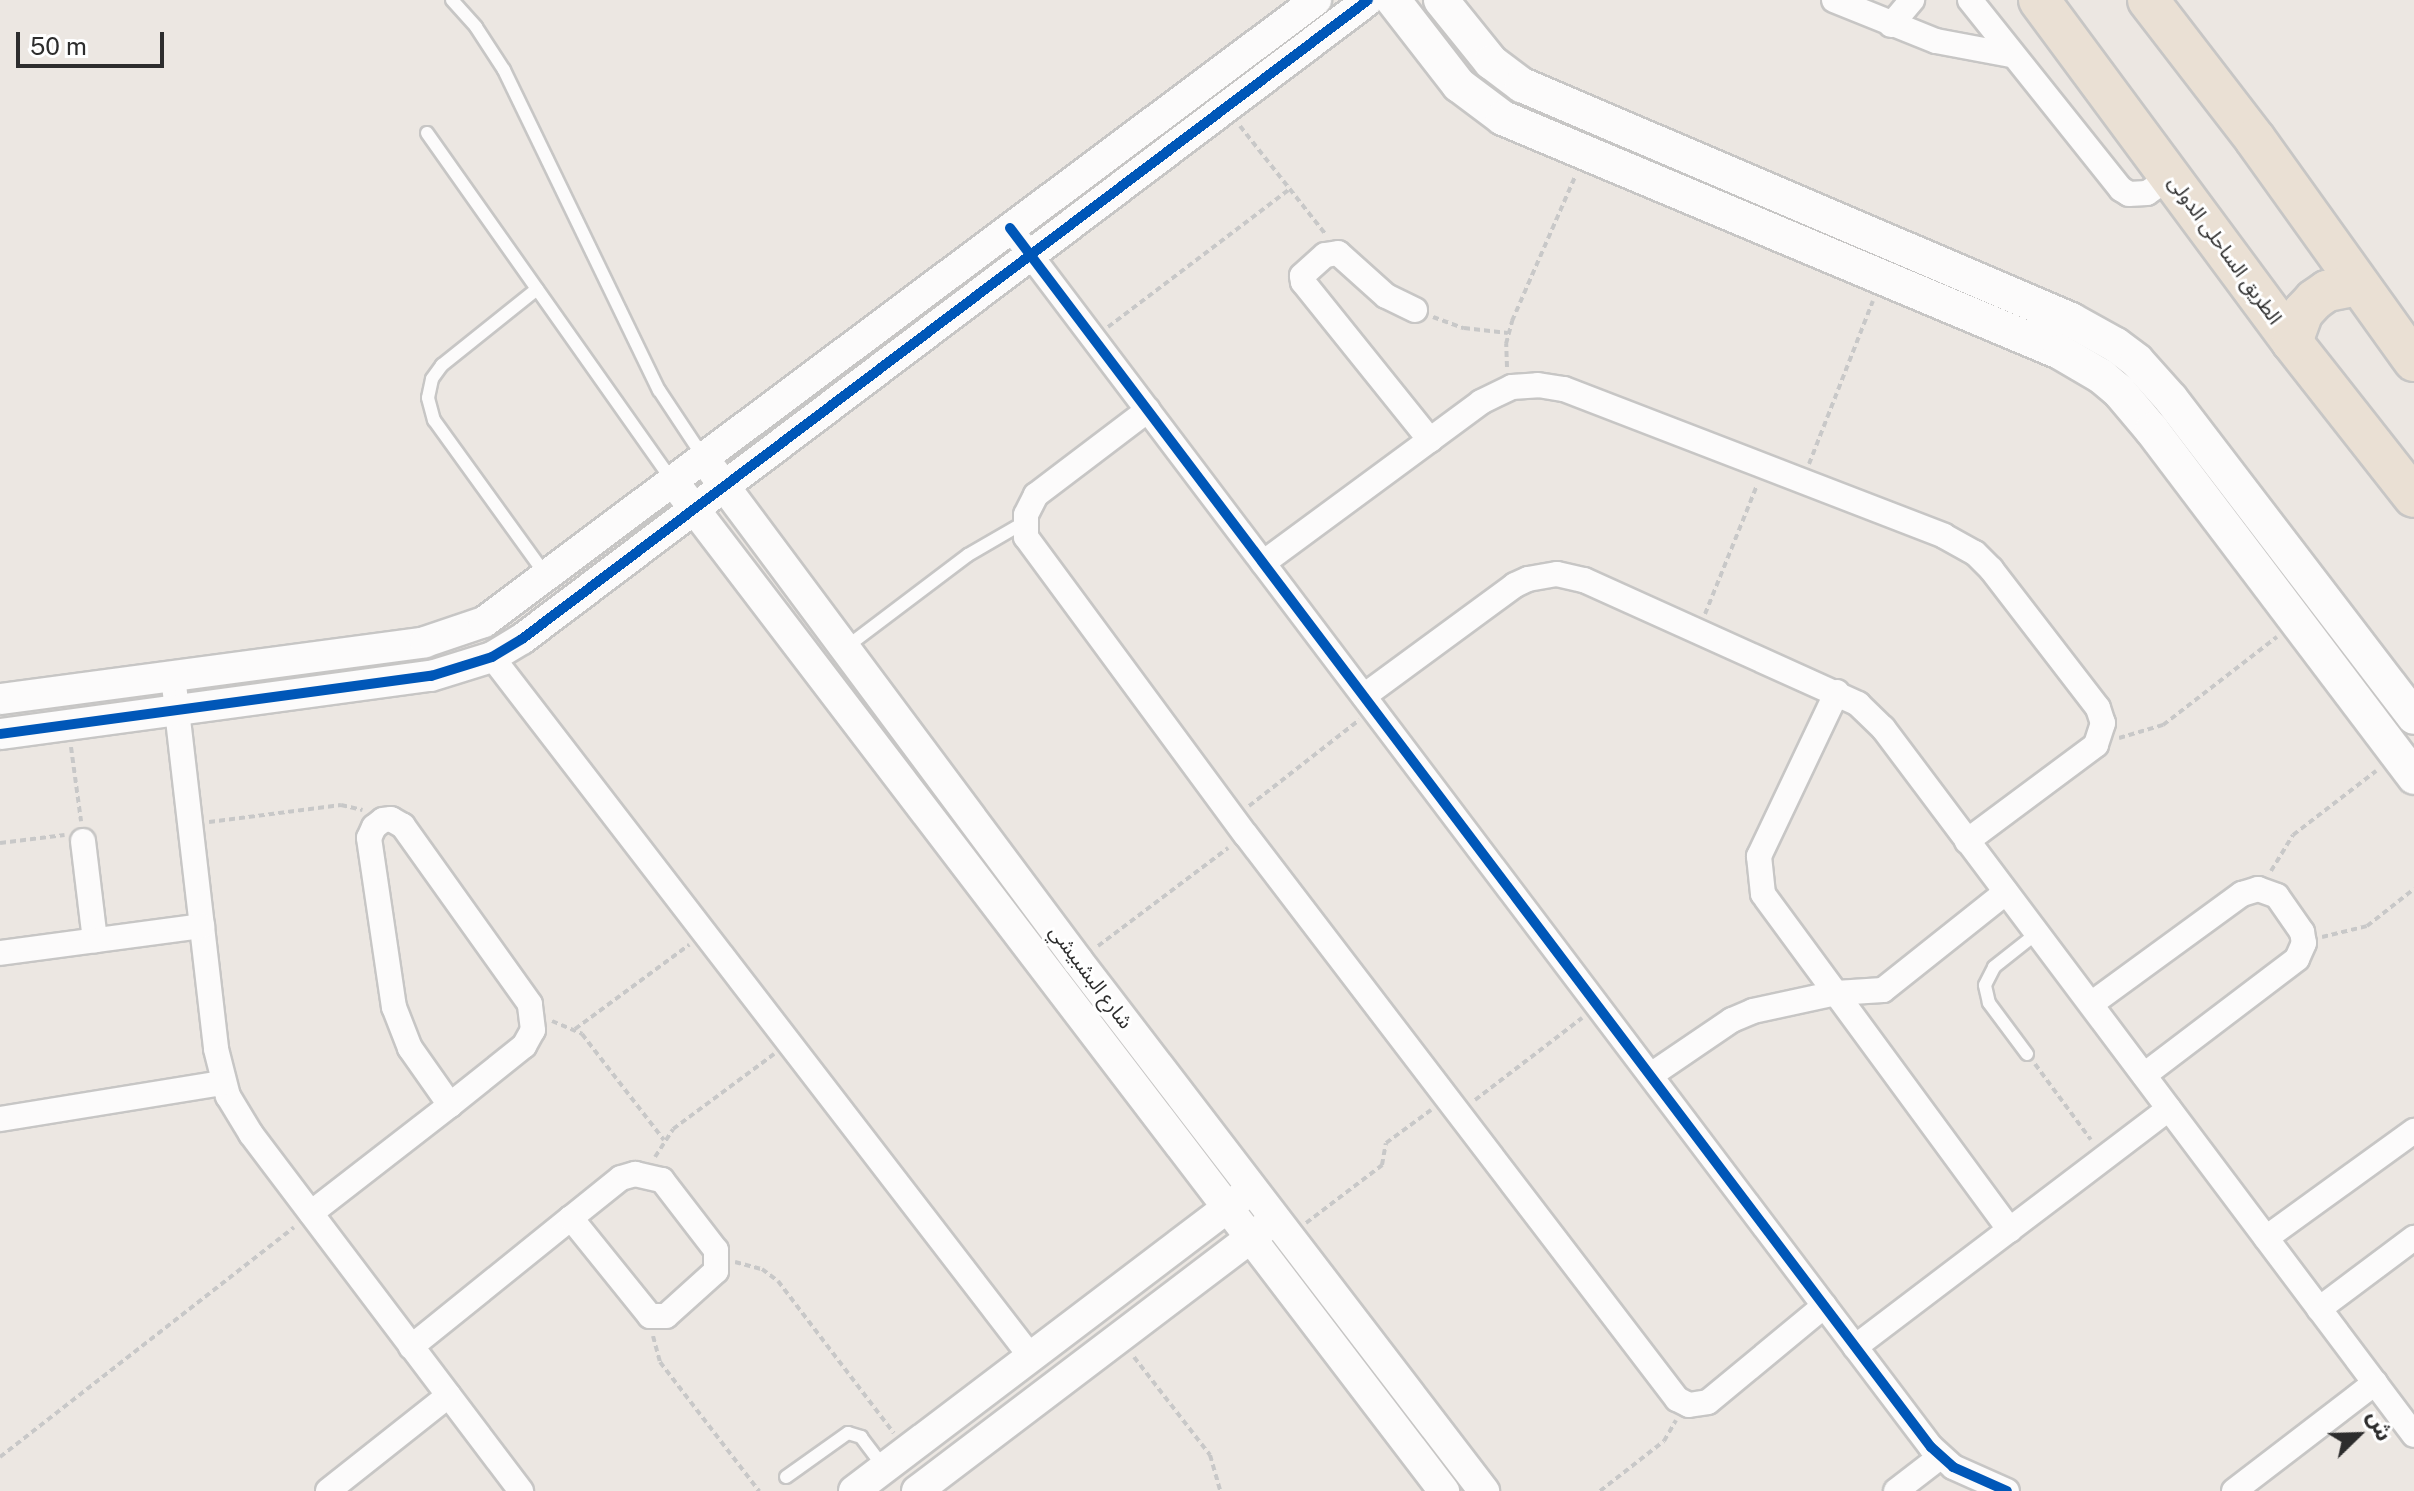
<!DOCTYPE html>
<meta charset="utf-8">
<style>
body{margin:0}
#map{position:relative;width:2414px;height:1491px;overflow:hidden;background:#ece7e2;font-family:"Public Sans","Noto Sans Arabic",sans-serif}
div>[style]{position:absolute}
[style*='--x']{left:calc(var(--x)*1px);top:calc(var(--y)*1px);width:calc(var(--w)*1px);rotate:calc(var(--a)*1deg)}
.path>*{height:4px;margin-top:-2px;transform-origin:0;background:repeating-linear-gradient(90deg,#c8c8c8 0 6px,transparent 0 10px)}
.roads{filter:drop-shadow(2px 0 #c7c6c5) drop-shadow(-2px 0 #c7c6c5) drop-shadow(0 2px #c7c6c5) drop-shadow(0 -2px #c7c6c5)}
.service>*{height:12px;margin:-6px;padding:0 6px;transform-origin:6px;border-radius:6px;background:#fcfbfb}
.minor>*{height:24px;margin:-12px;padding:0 12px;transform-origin:12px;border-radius:12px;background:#fcfbfb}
.tertiary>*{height:30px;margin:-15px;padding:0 15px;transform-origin:15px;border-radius:15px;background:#fcfbfb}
.secondary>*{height:34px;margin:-17px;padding:0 17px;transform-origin:17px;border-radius:17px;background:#fcfbfb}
.trunk>*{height:40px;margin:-20px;padding:0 20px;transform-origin:20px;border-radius:20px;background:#eae0d4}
.cycleway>*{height:10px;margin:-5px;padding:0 5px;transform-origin:5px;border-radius:5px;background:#0057b8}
span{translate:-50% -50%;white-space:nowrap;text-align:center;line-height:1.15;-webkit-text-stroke:6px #fff;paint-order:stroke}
.street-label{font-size:20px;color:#2d2d2d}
.north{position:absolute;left:2318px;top:1395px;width:80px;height:80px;-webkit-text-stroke:6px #fff;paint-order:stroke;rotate:67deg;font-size:22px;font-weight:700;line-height:32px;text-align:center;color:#2d2d2d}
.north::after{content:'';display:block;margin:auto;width:28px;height:36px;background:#2d2d2d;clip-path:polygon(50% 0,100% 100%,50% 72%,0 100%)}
.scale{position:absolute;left:16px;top:32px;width:148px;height:36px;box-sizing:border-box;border:4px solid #2d2d2d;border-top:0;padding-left:10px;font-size:24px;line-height:28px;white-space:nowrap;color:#2d2d2d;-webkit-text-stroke:6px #fff;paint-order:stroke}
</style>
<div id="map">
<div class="path">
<i style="--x:1240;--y:126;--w:139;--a:51.7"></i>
<i style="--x:1433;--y:317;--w:33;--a:20"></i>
<i style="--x:1464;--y:328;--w:44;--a:6.5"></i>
<i style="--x:1108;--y:327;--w:230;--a:-37.2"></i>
<i style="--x:1507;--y:367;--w:23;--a:-92"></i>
<i style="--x:1506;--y:344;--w:24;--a:-75"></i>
<i style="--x:1512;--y:321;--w:157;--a:-66.4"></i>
<i style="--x:1809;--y:464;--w:175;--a:-68.6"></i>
<i style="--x:1705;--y:614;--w:139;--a:-68"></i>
<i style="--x:2119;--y:738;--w:46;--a:-16.5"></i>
<i style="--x:2163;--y:725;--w:144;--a:-37.7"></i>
<i style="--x:71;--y:747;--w:75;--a:82.3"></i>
<i style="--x:1249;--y:806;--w:140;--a:-38"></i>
<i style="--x:209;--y:822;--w:133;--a:-7.3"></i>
<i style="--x:341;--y:805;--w:22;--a:13"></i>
<i style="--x:0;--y:843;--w:65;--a:-7"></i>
<i style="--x:2271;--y:871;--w:42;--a:-58.6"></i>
<i style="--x:2293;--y:835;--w:105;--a:-37.6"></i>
<i style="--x:2322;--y:937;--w:46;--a:-13.7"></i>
<i style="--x:2367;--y:926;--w:60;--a:-38.2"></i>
<i style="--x:1098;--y:946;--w:163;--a:-37"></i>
<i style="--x:552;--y:1021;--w:33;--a:23"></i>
<i style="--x:582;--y:1034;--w:134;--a:52.3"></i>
<i style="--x:575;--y:1029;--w:142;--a:-36.4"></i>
<i style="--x:2035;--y:1064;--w:94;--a:53.6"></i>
<i style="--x:1475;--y:1100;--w:135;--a:-37.5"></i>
<i style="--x:655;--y:1157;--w:33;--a:-57"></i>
<i style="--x:673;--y:1129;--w:126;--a:-36.6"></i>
<i style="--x:1306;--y:1223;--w:96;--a:-37.3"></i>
<i style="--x:1382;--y:1165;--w:22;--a:-80"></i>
<i style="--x:1386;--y:1143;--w:56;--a:-36.3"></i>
<i style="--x:735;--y:1262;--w:28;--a:15"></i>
<i style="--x:762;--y:1269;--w:20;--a:37"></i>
<i style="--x:778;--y:1281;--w:191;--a:52.7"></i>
<i style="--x:653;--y:1336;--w:27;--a:75"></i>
<i style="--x:660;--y:1362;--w:163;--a:52.5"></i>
<i style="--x:1134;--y:1357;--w:124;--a:52.2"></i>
<i style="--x:1210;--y:1455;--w:37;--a:74"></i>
<i style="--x:0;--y:1457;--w:373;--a:-38"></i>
<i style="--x:1600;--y:1491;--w:81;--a:-38"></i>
<i style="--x:1664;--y:1441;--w:24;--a:-60"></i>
</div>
<div class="roads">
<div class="service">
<i style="--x:452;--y:0;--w:36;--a:48"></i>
<i style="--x:476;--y:27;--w:51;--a:56.9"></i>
<i style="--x:504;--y:70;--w:356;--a:64.2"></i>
<i style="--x:659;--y:390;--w:82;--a:56.5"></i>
<i style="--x:427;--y:133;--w:425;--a:54.8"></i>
<i style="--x:537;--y:289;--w:122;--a:141.3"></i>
<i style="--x:442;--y:365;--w:17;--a:126"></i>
<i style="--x:432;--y:379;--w:19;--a:102"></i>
<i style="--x:428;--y:398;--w:23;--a:75"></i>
<i style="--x:434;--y:420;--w:190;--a:54.2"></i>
<i style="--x:845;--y:648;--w:154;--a:-37.1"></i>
<i style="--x:968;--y:555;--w:66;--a:-30.1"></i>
<i style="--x:2027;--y:1054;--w:64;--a:-126.7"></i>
<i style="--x:1989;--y:1003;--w:18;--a:-103"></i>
<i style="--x:1985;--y:985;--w:20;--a:-63"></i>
<i style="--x:1994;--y:967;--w:55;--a:-38.3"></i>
<i style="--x:786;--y:1477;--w:76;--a:-35.4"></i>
<i style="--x:848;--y:1433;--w:14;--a:17"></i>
<i style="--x:861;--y:1437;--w:39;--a:53"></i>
</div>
<div class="minor">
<i style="--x:1834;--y:0;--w:110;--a:21.9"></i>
<i style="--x:1936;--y:41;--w:76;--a:10.6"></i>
<i style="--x:1970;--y:0;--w:242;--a:51.4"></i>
<i style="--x:2121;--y:189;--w:9;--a:32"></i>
<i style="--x:2129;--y:194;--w:18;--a:-3"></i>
<i style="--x:2147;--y:193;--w:29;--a:-35"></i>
<i style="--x:1891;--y:25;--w:33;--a:-50"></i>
<i style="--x:1010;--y:228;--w:1528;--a:52.93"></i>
<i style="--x:1931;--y:1447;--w:30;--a:42"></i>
<i style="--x:1953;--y:1467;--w:59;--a:24"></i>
<i style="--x:1415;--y:310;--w:32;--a:-154"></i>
<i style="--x:1386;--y:296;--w:64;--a:-138.1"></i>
<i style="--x:1338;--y:253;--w:13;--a:171"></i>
<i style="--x:1325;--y:255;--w:31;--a:138"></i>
<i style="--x:1302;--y:276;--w:6;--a:81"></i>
<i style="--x:1303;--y:282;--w:203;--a:51.2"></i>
<i style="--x:1148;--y:410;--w:141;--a:142.8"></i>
<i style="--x:1036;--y:495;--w:22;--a:117"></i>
<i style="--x:1026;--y:515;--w:22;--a:90"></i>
<i style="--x:1026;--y:537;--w:370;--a:53.6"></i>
<i style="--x:1246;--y:835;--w:710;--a:52.61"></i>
<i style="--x:1677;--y:1399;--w:13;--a:27"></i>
<i style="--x:1689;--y:1405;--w:19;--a:-9"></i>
<i style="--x:1708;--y:1402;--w:151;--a:-39.6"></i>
<i style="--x:1263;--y:563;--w:271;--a:-36.4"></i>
<i style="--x:1481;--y:402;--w:34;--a:-26"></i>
<i style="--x:1512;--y:387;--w:26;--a:-4"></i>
<i style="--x:1538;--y:385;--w:26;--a:9"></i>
<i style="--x:1564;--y:389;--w:407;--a:21.1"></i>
<i style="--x:1944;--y:536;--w:35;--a:29"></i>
<i style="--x:1975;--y:553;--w:23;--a:45"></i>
<i style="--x:1991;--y:569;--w:175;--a:52.4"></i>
<i style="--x:2098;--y:708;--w:16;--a:72"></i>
<i style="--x:2103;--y:723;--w:23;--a:108"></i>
<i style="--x:2096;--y:745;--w:161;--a:143.3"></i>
<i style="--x:492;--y:657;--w:883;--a:52.4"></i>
<i style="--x:173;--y:676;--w:375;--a:83.4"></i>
<i style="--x:216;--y:1049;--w:49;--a:75.7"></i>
<i style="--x:228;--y:1096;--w:44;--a:58.8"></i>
<i style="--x:251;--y:1134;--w:448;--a:52.9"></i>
<i style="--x:1837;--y:692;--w:182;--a:115.4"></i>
<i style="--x:1759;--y:856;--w:38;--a:84"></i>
<i style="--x:1763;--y:894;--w:417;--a:53.7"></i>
<i style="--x:1364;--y:696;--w:187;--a:-36.3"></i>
<i style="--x:1515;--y:585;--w:14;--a:-25"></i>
<i style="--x:1528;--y:579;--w:29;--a:-10"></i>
<i style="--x:1557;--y:574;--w:28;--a:13"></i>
<i style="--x:1584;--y:580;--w:301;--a:24.3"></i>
<i style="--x:1858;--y:704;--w:35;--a:44"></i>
<i style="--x:1883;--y:728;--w:884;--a:53.09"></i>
<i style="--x:83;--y:841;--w:100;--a:83.1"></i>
<i style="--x:0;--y:953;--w:204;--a:-7.6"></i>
<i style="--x:2091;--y:1004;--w:187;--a:-36.1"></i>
<i style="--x:2242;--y:894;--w:17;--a:-17"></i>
<i style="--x:2258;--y:889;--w:20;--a:20"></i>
<i style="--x:2277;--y:896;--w:44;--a:55.2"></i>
<i style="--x:2302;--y:932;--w:11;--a:80"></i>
<i style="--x:2304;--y:943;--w:17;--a:114"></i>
<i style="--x:2297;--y:959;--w:192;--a:142.8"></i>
<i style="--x:1651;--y:1075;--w:98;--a:-34.2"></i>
<i style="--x:1732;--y:1020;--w:23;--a:-23"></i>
<i style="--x:1753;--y:1011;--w:85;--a:-12.2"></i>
<i style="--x:1836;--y:993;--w:47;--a:-3.7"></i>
<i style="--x:1883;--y:990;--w:157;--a:-38.5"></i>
<i style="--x:0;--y:1119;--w:226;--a:-9.2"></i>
<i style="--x:311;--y:1213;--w:176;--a:-37.8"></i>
<i style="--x:450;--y:1105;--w:95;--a:-38.6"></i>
<i style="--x:524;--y:1046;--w:18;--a:-61"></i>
<i style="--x:533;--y:1030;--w:26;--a:-97"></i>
<i style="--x:530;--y:1004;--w:219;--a:-125.5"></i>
<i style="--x:403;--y:826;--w:14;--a:-150"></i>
<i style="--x:391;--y:819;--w:8;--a:173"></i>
<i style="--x:383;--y:820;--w:11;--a:142"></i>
<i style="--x:374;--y:827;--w:12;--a:114"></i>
<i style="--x:369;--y:838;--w:171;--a:81.6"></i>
<i style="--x:394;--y:1007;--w:44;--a:68.7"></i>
<i style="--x:410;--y:1048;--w:70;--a:54.9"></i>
<i style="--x:2266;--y:1238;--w:183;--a:-35.9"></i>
<i style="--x:2319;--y:1309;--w:119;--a:-36.8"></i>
<i style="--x:411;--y:1347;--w:206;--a:-38.9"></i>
<i style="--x:571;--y:1218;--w:64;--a:-38.7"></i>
<i style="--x:621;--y:1178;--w:15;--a:-16"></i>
<i style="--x:635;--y:1174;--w:28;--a:13"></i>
<i style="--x:662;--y:1180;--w:88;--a:52.4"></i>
<i style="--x:716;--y:1250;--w:21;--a:90"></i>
<i style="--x:716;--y:1271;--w:67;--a:138"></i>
<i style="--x:666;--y:1316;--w:16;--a:180"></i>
<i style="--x:650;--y:1316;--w:126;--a:-128.9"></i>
<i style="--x:1855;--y:1347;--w:394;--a:-37.2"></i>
<i style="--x:328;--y:1491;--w:154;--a:-38.4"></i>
<i style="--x:1896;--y:1491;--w:56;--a:-37.7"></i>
<i style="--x:2234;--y:1491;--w:178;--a:-37.5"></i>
</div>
<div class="tertiary">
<i style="--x:713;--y:471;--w:611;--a:53.32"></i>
<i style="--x:1078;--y:961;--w:668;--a:52.55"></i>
<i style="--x:682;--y:493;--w:1256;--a:52.64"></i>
<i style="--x:0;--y:699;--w:429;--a:-7.6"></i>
<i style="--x:425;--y:642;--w:62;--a:-18.7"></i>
<i style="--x:484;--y:622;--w:1039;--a:-36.78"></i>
<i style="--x:0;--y:734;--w:435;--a:-7.7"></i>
<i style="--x:431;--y:676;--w:64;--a:-17.3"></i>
<i style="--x:492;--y:657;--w:35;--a:-31"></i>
<i style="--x:522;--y:639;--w:1060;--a:-37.06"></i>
<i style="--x:854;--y:1491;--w:486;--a:-37.2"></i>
<i style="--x:917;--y:1491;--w:438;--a:-37.2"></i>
</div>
<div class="secondary">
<i style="--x:1393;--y:0;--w:108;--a:52.2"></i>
<i style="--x:1459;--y:85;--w:55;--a:36.9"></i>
<i style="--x:1503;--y:118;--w:604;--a:22.79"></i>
<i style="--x:2060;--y:352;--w:48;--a:30.3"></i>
<i style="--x:2101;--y:376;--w:23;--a:40"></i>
<i style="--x:2119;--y:391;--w:51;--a:49.8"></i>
<i style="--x:2152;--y:430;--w:435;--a:52.9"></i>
<i style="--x:1441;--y:0;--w:80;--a:51.1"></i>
<i style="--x:1491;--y:62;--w:39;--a:37"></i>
<i style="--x:1522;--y:85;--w:597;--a:23.17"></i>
<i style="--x:2071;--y:320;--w:51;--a:29.1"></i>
<i style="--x:2116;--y:345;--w:26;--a:37"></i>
<i style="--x:2137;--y:361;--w:51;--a:48.2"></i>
<i style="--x:2171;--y:399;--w:400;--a:52.6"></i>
</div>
<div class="trunk">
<i style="--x:2039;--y:0;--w:425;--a:53.5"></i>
<i style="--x:2292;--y:342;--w:197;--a:51.8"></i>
<i style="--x:2148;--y:0;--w:175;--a:52.4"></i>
<i style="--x:2255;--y:139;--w:273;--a:54.4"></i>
<i style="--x:2292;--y:342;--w:32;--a:-70"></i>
<i style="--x:2303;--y:312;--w:16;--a:-47"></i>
<i style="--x:2314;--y:300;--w:16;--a:-35"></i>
<i style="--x:2327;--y:291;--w:31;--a:-11"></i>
</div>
</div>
<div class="cycleway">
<i style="--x:1010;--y:228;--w:1528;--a:52.93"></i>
<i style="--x:1931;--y:1447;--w:30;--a:42"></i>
<i style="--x:1953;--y:1467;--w:59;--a:24"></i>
<i style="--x:0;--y:734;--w:435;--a:-7.7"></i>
<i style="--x:431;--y:676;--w:64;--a:-17.3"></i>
<i style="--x:492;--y:657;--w:35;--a:-31"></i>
<i style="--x:522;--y:639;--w:1060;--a:-37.06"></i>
</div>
<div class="street-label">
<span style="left:2225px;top:250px;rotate:54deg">الطريق الساحلى الدولى</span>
<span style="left:1091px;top:977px;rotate:53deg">شارع البشبيشي</span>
</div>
<div class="north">ش</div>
<div class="scale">50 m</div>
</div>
